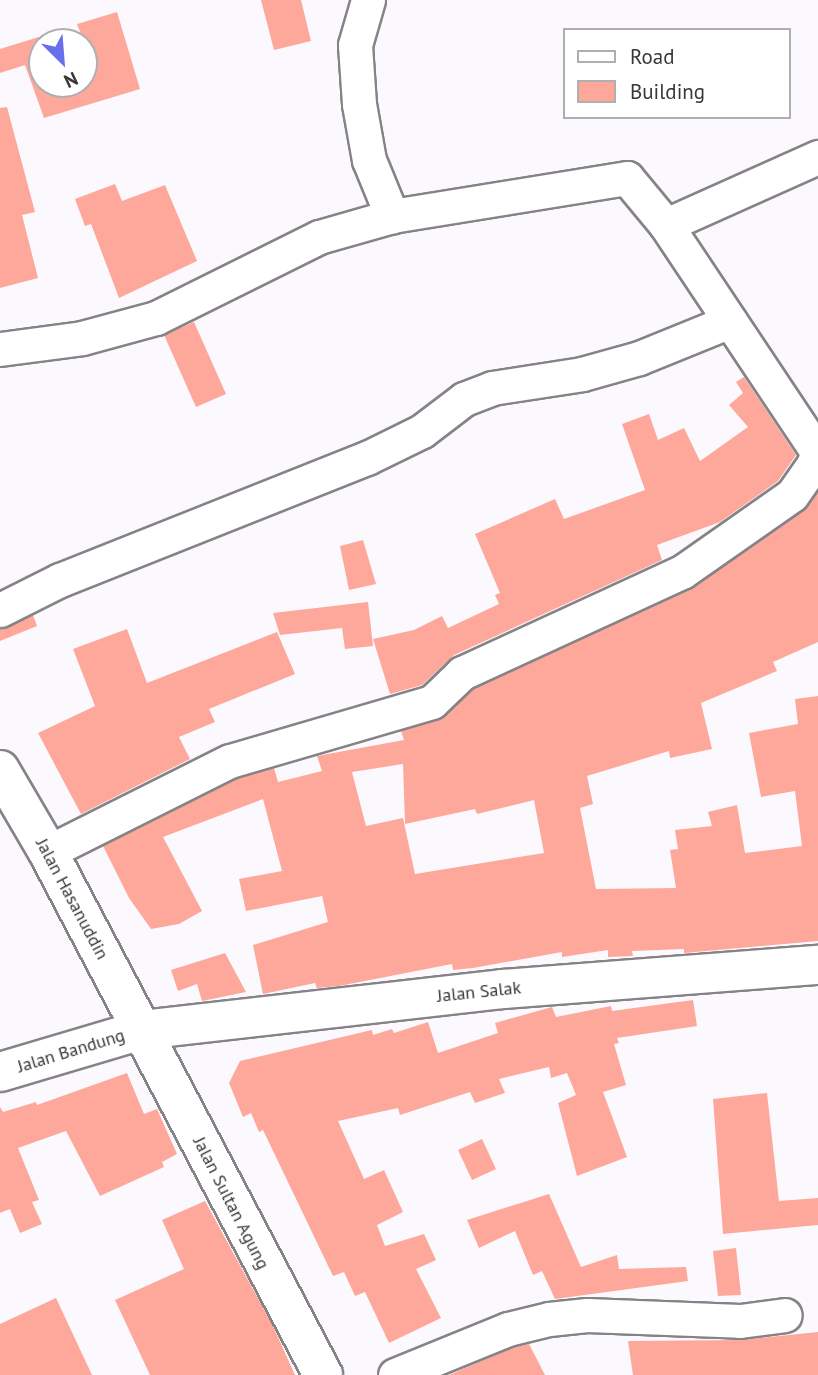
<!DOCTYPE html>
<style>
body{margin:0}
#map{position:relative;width:818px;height:1375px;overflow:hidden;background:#fbf9fd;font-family:"PT Sans",sans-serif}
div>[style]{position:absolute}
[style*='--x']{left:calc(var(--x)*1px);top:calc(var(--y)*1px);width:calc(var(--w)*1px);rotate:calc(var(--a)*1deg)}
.building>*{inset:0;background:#fea89b}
.roads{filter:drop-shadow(2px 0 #858386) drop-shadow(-2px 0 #858386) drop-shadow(0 2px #858386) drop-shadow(0 -2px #858386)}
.minor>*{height:33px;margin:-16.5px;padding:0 16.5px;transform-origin:16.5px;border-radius:16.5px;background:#fff}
.secondary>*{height:38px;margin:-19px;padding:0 19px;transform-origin:19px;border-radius:19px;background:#fff}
.primary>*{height:38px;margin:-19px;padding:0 19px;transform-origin:19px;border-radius:19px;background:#fff}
span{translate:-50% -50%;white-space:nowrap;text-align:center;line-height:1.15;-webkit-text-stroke:7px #fff;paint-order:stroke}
.street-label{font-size:18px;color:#383738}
.legend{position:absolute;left:563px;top:28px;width:228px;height:91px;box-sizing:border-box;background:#fff;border:2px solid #afafaf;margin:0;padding:9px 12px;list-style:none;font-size:21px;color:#383738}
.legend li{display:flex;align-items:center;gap:14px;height:35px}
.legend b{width:35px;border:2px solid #afafaf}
.north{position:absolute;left:28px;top:28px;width:70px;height:70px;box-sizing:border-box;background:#fff;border:2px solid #afafaf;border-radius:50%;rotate:155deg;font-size:19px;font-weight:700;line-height:28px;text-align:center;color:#383738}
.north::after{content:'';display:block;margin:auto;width:24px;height:32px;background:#696fe8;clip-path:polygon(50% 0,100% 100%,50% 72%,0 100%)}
</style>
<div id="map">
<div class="building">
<i style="clip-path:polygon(261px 0,301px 0,311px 41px,274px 50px)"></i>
<i style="clip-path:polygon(117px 12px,140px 89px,44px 118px,25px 65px,0 73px,0 49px,42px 36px,42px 84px,84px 84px,84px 42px,77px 24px)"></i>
<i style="clip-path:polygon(7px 107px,35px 212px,22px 215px,38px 278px,0 288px,0 108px)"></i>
<i style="clip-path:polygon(115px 184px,122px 201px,165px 185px,197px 261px,119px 298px,91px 224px,85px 226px,75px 199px)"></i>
<i style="clip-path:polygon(194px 322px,226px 394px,196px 407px,164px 335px)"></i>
<i style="clip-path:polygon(744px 377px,796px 455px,778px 481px,720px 522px,657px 545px,662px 560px,454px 655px,422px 685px,390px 694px,373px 639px,414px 630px,442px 616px,448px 628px,499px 604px,495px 595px,500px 593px,475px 534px,555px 499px,564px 519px,645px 490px,622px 424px,649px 414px,658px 440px,684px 428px,700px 461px,748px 427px,729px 405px,743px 393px,736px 382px)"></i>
<i style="clip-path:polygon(evenodd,818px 491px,818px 642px,773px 662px,777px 671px,701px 703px,712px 749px,670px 758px,669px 751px,587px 776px,593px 804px,580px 808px,596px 889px,676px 888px,670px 850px,678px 849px,675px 830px,712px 826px,708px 812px,737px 805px,745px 853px,802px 846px,795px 791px,761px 797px,749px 733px,798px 724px,795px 699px,818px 696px,818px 941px,684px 953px,684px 949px,632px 951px,633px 956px,608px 957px,608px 950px,562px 957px,562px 952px,473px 968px,453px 970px,452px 964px,339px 986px,317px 988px,315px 983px,263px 994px,253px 945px,328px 922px,322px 896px,246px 911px,239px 879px,282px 871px,263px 799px,163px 837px,202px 911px,179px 924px,151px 929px,129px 898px,103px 846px,237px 779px,274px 768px,278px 782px,322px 771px,317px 756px,404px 740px,401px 731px,445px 716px,473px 689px,693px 588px,803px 511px,818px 491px,403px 764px,405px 824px,475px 809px,477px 814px,534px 800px,544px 853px,415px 874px,403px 818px,366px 826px,352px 772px,403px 764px)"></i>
<i style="clip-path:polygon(363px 540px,376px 584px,349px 590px,340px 546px)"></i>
<i style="clip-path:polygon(368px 602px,373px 646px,345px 649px,342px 628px,280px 635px,273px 613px)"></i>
<i style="clip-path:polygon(33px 615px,37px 626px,0 641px,0 629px)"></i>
<i style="clip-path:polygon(127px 629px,147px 683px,277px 632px,295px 674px,209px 709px,215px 722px,179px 737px,190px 759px,81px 814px,38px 733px,95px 706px,73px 649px)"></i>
<i style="clip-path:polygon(225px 953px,246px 992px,202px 1001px,197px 984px,178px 991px,171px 970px)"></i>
<i style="clip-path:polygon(693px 1000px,697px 1026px,617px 1038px,619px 1043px,614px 1044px,626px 1085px,603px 1092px,627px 1157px,577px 1176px,558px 1103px,576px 1095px,567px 1073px,551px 1078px,549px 1067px,499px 1079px,505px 1093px,475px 1103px,470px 1092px,400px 1115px,398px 1108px,338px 1121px,364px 1179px,384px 1170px,403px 1212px,377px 1225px,385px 1246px,424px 1234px,436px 1260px,416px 1269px,441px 1318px,389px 1343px,365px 1292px,355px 1296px,344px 1272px,333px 1276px,263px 1130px,259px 1132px,251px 1113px,243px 1117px,229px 1083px,240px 1061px,372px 1030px,373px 1035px,392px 1029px,394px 1033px,428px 1022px,438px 1053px,498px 1033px,495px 1023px,552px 1007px,556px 1017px,611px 1006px,612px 1011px)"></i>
<i style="clip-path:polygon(127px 1073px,144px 1114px,157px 1109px,177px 1154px,162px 1162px,164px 1167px,100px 1196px,66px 1131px,18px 1148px,39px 1200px,32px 1202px,42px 1224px,20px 1233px,10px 1209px,0 1213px,0 1107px,3px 1112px,36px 1102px,37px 1105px)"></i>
<i style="clip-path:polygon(767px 1093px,779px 1201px,818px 1198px,818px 1225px,723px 1234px,713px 1099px)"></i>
<i style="clip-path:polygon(482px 1139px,496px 1169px,472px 1180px,458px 1150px)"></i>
<i style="clip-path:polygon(549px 1194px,581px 1267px,617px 1255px,619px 1269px,686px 1267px,688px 1281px,555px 1299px,542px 1271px,533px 1275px,515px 1231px,479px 1248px,467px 1220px)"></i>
<i style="clip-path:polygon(205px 1201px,272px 1324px,295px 1375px,150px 1375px,115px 1300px,184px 1269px,162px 1220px)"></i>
<i style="clip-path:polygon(736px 1248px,741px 1295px,718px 1296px,713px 1251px)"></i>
<i style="clip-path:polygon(56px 1298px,92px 1375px,0 1375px,0 1324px)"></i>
<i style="clip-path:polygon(818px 1332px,818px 1375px,633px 1375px,628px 1341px,739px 1340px)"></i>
<i style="clip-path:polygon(529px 1344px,545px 1375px,449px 1375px,514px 1347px)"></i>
</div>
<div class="roads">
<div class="minor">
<i style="--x:368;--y:0;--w:47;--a:106.1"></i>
<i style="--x:355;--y:45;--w:59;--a:86.1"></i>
<i style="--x:359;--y:104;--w:57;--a:79.9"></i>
<i style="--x:369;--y:160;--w:61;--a:67.7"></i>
<i style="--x:392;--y:216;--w:238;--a:-9.2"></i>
<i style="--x:627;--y:178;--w:61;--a:50.3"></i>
<i style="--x:666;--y:225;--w:272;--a:56.3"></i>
<i style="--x:666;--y:225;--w:167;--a:-24.1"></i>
<i style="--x:0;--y:349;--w:83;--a:-7.6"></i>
<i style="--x:82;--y:338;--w:77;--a:-15.1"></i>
<i style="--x:156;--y:318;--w:182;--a:-26.4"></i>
<i style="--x:319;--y:237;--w:76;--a:-16"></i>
<i style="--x:0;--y:610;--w:67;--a:-26.6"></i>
<i style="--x:60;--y:580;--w:330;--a:-21.7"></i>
<i style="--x:367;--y:458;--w:61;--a:-26.1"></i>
<i style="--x:422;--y:431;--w:53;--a:-37.3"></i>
<i style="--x:464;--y:399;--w:30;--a:-21"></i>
<i style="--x:492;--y:388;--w:91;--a:-8.8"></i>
<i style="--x:582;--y:374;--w:59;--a:-15.7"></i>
<i style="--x:639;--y:358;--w:98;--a:-22.1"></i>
<i style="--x:48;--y:852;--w:203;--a:-26.6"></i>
<i style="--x:230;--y:761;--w:210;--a:-16.3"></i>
<i style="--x:432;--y:702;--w:42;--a:-44"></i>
<i style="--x:462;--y:673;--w:242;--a:-24.7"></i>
<i style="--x:682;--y:572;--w:134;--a:-35"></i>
<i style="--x:792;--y:495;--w:39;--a:-55"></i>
<i style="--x:814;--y:463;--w:15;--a:-74"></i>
<i style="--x:395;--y:1375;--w:122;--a:-22.2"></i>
<i style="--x:508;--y:1329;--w:42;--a:-13.7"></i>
<i style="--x:549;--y:1319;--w:38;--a:-6"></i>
<i style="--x:587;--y:1315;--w:153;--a:2.2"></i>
<i style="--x:740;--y:1321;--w:45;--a:-7.6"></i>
</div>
<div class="secondary">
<i style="--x:0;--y:1072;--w:148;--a:-16.5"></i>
<i style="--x:142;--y:1030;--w:363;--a:-6.5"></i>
<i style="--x:503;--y:989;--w:316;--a:-4.4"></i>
</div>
<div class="primary">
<i style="--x:0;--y:770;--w:95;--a:59.7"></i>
<i style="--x:48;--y:852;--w:591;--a:62.26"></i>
</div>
</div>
<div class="street-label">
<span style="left:72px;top:899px;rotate:62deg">Jalan Hasanuddin</span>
<span style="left:479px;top:992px;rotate:-6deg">Jalan Salak</span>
<span style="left:71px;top:1051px;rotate:-17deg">Jalan Bandung</span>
<span style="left:231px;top:1203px;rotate:63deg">Jalan Sultan Agung</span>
</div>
<ul class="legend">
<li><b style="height:9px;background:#fff"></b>Road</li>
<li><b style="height:19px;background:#fea89b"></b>Building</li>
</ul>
<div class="north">N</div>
</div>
